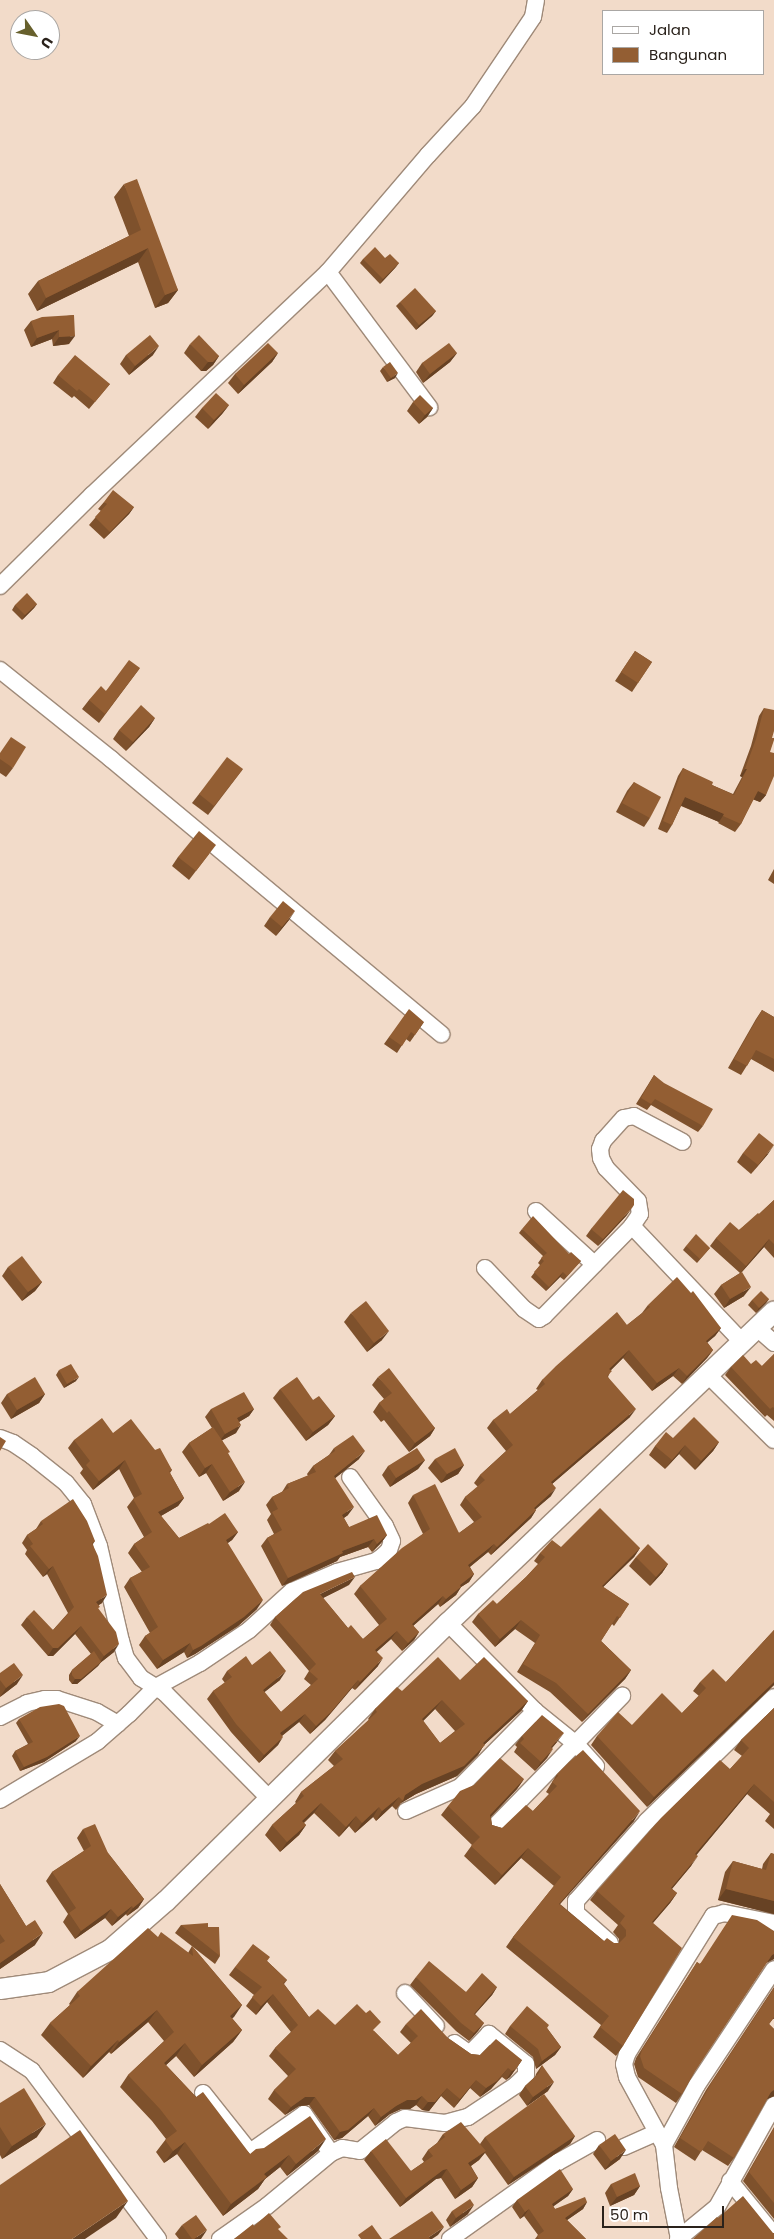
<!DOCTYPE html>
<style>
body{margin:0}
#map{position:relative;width:774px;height:2239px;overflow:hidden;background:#f2dbc9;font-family:Poppins,sans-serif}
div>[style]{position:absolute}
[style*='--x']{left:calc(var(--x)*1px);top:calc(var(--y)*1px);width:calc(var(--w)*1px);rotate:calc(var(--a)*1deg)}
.roads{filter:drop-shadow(1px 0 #9f8a79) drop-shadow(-1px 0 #9f8a79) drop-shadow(0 1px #9f8a79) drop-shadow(0 -1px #9f8a79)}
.minor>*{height:16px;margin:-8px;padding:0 8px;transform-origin:8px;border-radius:8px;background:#fff}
.tertiary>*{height:20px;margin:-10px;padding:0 10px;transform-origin:10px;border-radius:10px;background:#fff}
.wall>*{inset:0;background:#7e512c}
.shaded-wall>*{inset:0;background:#674224}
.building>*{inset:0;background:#935e33}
span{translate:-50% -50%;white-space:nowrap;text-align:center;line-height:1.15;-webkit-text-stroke:5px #fff;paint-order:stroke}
.legend{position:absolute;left:602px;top:10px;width:162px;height:65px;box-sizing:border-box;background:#fff;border:1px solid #aaa7a4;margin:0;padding:6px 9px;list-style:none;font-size:15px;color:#2a221b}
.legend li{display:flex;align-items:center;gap:10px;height:25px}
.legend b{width:25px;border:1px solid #aaa7a4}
.north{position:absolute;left:10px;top:10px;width:50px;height:50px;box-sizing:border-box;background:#fff;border:1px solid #aaa7a4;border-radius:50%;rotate:123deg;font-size:14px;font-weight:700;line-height:20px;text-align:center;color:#2a221b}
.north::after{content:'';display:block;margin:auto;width:18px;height:22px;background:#67602c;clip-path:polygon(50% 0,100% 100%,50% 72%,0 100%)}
.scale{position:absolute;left:602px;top:2206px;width:122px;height:22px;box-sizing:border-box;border:2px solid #2a221b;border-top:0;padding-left:6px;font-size:15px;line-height:18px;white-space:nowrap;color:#2a221b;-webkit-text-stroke:4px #fff;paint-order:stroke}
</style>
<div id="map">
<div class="roads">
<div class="minor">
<i style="--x:328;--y:272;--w:169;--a:53.2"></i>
<i style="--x:0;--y:586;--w:129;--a:-44.7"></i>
<i style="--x:92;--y:495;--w:325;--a:-43.4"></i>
<i style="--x:328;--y:272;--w:154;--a:-49.5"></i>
<i style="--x:428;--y:155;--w:67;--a:-47.4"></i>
<i style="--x:473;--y:106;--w:107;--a:-56"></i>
<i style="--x:533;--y:17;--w:17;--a:-80"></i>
<i style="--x:0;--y:670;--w:142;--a:38.7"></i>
<i style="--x:111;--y:759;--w:430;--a:39.8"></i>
<i style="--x:536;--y:1211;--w:79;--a:42.4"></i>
<i style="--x:632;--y:1226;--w:160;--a:46.5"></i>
<i style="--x:485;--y:1268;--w:57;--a:46.4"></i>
<i style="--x:524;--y:1309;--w:18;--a:34"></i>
<i style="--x:539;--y:1319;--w:6;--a:-31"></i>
<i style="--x:544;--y:1316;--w:126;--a:-45.6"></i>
<i style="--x:632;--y:1226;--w:14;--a:-56"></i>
<i style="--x:640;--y:1214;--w:13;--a:-99"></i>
<i style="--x:638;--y:1201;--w:46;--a:-134.1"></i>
<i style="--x:606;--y:1168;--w:11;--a:-117"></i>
<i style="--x:601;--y:1158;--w:9;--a:-96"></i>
<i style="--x:600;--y:1149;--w:9;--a:-69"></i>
<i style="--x:603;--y:1141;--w:31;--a:-48"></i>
<i style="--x:624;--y:1118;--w:10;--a:-11"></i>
<i style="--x:634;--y:1116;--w:55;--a:28"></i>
<i style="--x:757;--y:1328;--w:23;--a:41"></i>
<i style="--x:709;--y:1376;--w:91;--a:44.6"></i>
<i style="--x:0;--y:1438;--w:14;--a:21"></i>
<i style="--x:13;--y:1443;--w:23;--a:34"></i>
<i style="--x:32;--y:1456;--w:43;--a:38.5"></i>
<i style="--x:66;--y:1483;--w:27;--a:51"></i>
<i style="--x:83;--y:1504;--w:45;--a:69.1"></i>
<i style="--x:99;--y:1546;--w:98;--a:77"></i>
<i style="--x:121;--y:1641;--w:18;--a:74"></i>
<i style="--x:126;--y:1658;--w:25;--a:53"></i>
<i style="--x:141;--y:1678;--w:28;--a:32"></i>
<i style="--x:165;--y:1693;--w:149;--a:45.3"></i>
<i style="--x:448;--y:1623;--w:124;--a:45.3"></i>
<i style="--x:535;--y:1711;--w:53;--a:38.8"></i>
<i style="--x:576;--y:1744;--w:30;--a:48"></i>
<i style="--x:0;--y:1717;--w:30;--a:-27"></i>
<i style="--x:27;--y:1703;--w:18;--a:-13"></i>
<i style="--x:45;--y:1699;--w:12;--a:0"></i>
<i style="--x:57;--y:1699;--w:42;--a:18"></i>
<i style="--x:97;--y:1712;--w:24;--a:30"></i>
<i style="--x:0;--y:1800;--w:114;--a:-31"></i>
<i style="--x:98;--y:1741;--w:41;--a:-41.1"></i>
<i style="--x:129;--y:1714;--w:38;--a:-45"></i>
<i style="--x:156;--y:1687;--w:50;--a:-28.6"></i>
<i style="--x:200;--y:1663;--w:59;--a:-34"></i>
<i style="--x:249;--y:1630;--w:58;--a:-42.2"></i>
<i style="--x:292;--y:1591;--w:49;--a:-22.9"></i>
<i style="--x:337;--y:1572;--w:41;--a:-15.8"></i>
<i style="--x:376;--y:1561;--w:9;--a:-36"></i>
<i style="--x:383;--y:1556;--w:8;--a:-45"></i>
<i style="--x:389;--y:1550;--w:9;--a:-72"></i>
<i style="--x:392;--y:1541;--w:17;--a:-115"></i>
<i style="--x:385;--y:1526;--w:60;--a:-125.5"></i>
<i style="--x:406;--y:1811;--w:59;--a:-24"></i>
<i style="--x:460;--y:1787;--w:107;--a:-45.4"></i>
<i style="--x:493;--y:1828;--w:185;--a:-45.7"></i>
<i style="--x:610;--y:1943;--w:45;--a:-138.6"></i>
<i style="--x:576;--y:1913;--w:12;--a:-90"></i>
<i style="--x:576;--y:1901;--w:107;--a:-48.4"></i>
<i style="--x:647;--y:1821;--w:177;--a:-44.3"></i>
<i style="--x:405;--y:1993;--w:45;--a:46.8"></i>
<i style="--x:0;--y:2050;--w:38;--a:33"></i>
<i style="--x:32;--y:2071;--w:210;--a:53.1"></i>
<i style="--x:203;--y:2093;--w:75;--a:51.5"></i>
<i style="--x:250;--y:2152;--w:66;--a:-35.1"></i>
<i style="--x:304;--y:2114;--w:47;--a:55.3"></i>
<i style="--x:664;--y:2145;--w:77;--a:-118.6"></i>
<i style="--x:627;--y:2077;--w:13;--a:-103"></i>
<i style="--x:624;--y:2064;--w:10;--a:-73"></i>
<i style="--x:627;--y:2054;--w:163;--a:-58.1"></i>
<i style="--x:713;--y:1916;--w:11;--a:-15"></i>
<i style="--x:724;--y:1913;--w:51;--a:11.3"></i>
<i style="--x:624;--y:2147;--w:36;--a:-24"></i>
<i style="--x:730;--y:2181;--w:70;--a:50.8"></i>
<i style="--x:220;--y:2239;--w:57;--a:-35.1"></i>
<i style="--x:267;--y:2206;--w:83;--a:-39.6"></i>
<i style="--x:331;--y:2153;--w:12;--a:-24"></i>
<i style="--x:342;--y:2148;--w:18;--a:9"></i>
<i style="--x:360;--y:2151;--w:46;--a:-38.9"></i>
<i style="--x:396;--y:2122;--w:10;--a:-24"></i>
<i style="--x:405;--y:2118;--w:40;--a:7.1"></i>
<i style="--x:445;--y:2123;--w:24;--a:-15"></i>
<i style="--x:468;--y:2117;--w:58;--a:-33.7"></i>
<i style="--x:516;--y:2085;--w:14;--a:-45"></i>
<i style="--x:526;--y:2075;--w:11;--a:-90"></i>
<i style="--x:526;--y:2064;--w:48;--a:-141"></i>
<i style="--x:489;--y:2034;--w:28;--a:134"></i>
<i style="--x:470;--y:2054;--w:19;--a:-145"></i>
<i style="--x:450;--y:2239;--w:133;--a:-35.5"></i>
<i style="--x:558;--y:2162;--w:45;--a:-29.4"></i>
<i style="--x:678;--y:2239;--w:50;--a:-39.4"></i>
<i style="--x:717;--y:2207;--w:117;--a:-60.8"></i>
<i style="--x:679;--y:2239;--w:52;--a:-101.1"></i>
<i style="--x:669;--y:2188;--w:43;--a:-96.6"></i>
<i style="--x:664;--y:2145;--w:68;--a:-61.2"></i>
<i style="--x:697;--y:2085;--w:139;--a:-56.4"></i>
</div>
<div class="tertiary">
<i style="--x:0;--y:1989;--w:49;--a:-8.1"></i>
<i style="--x:49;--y:1982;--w:69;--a:-27.7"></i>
<i style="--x:110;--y:1950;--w:74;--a:-41.2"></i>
<i style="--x:166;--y:1901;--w:396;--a:-44.6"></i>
<i style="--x:448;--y:1623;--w:451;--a:-43.7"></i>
</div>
</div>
<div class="wall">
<i style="clip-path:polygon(124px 184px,178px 290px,168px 303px,155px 308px,138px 262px,37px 311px,28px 294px,38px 281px,129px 236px,114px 197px)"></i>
<i style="clip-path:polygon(385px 258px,399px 263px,395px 268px,380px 284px,360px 263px,363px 259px)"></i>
<i style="clip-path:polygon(400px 302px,436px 311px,432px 316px,416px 330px,396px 306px)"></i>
<i style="clip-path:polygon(74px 315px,69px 344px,53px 346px,52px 339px,31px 347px,24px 330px,31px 321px)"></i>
<i style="clip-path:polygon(190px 344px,219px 356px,213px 365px,206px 371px,201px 371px,184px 353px)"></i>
<i style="clip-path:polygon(278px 353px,272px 362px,238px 394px,228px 383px,235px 374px)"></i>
<i style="clip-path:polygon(457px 353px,450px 362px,423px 383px,416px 372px,422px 363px)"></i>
<i style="clip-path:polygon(126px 355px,153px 355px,129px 375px,120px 364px)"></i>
<i style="clip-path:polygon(383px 367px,395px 378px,387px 382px,380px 371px)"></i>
<i style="clip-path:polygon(58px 375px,110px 384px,89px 409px,74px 396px,72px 398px,53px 383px)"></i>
<i style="clip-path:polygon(413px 402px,433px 408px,427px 417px,419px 424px,407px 411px)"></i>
<i style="clip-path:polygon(229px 405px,222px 414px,208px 429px,195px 417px,202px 408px)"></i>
<i style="clip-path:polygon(104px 502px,134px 507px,129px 514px,104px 539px,89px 525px,101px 511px,98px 509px)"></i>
<i style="clip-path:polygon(37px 604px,34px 608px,22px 620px,12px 610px,15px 605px)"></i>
<i style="clip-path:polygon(635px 651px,652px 662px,632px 692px,615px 681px)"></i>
<i style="clip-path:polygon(140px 668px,99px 723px,82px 709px,89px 700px,106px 691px)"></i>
<i style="clip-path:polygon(764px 708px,770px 752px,766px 795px,760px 802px,753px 799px,741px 824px,735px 832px,718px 823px,719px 822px,681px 806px,672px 825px,667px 833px,658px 829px,678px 776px,683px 768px,712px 785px,733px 794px,742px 777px,740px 776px,751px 746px,759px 716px)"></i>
<i style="clip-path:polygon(155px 718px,149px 727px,126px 751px,113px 739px,119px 730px)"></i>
<i style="clip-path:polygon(0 753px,13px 768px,6px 777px,0 773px)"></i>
<i style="clip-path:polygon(243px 769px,208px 815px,192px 803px,199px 794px)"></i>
<i style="clip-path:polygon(634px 782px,650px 818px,644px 827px,616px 812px,627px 791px)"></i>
<i style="clip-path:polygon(209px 854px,189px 880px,172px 866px,178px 857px)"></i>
<i style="clip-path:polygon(774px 869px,774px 884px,768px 880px)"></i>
<i style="clip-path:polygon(270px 917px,289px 920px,276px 936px,264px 926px)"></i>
<i style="clip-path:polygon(762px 1010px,774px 1017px,774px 1072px,751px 1059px,741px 1075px,728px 1068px,756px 1019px)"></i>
<i style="clip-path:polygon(424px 1022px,410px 1042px,406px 1039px,397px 1053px,384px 1044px,389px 1037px)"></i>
<i style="clip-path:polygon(654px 1075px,703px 1126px,698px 1132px,651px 1105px,647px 1110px,636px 1104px)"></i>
<i style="clip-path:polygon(743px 1153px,768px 1154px,751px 1174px,737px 1162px)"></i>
<i style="clip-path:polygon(774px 1200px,774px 1258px,764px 1247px,741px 1273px,744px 1296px,724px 1308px,714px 1294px,721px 1285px,740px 1273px,710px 1246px,716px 1238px,739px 1230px,759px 1214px)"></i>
<i style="clip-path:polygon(627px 1215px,598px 1246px,586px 1236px,591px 1229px)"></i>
<i style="clip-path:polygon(522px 1229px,581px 1261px,564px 1280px,560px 1277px,546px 1291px,531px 1277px,540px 1265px,538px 1263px,543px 1256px,519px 1233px)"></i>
<i style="clip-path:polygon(686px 1246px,710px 1248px,697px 1263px,683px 1250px)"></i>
<i style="clip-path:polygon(8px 1267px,42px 1282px,35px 1291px,22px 1301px,2px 1276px)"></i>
<i style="clip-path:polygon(769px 1299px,766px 1303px,756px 1313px,748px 1305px,752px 1300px)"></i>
<i style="clip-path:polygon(648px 1305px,721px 1328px,715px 1336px,707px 1342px,713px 1350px,707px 1358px,682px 1384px,673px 1376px,652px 1391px,623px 1358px,611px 1370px,608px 1377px,630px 1417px,552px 1484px,551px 1496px,535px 1509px,536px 1510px,531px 1518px,491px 1555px,488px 1552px,470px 1567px,474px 1574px,469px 1582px,461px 1587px,456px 1595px,440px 1607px,438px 1604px,413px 1626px,419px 1632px,414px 1640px,402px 1651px,391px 1639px,377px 1651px,378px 1666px,355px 1690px,352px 1688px,325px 1720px,310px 1734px,299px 1722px,282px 1736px,278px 1745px,259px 1763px,231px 1732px,207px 1699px,213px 1691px,225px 1683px,222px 1679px,227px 1671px,252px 1665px,280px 1680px,264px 1692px,281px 1712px,311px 1685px,304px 1679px,309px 1671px,270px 1625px,275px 1617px,349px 1585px,323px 1598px,348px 1628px,363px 1639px,379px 1625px,354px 1594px,360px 1586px,423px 1534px,408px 1503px,413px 1495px,459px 1533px,474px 1522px,460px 1505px,465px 1497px,478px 1487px,474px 1483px,480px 1475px,506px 1451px,487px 1428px,493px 1420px,510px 1414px,538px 1390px,536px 1389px,542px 1380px,627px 1325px,642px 1313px)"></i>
<i style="clip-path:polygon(351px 1313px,382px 1340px,367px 1352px,344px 1322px)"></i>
<i style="clip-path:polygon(774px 1354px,774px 1421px,767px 1415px,765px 1417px,725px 1375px,731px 1367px,751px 1364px,762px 1366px)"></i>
<i style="clip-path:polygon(59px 1370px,76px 1381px,64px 1388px,56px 1375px)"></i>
<i style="clip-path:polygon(378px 1377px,435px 1428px,430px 1436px,409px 1452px,384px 1420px,381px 1422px,373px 1412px,379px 1403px,384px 1399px,372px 1385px)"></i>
<i style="clip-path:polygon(280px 1389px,313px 1400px,335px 1416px,328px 1425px,306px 1441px,273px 1398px)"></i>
<i style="clip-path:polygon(7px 1394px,45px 1394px,39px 1403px,11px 1419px,1px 1403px)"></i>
<i style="clip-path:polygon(211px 1409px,254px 1409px,249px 1416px,239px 1422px,236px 1433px,222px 1440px,228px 1454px,239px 1491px,223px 1501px,206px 1473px,199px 1477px,182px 1452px,189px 1443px,212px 1428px,205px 1417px)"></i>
<i style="clip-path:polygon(113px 1433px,155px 1450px,172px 1470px,170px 1473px,184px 1498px,178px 1506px,161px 1516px,179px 1538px,209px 1524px,238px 1532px,232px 1540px,227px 1543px,257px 1609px,238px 1626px,195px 1654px,187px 1658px,184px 1652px,157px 1669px,139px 1645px,145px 1636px,150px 1633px,124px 1587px,130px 1578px,142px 1572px,128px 1553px,134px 1544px,144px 1537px,127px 1507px,134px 1498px,119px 1469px,93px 1490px,80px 1473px,83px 1469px,68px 1448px,74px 1440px)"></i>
<i style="clip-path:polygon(673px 1438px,719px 1442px,713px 1451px,695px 1470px,679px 1454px,665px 1469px,649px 1455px,655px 1446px)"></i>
<i style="clip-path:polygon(334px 1448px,359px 1459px,335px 1478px,348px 1515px,344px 1518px,349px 1527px,387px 1535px,381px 1543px,372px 1552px,368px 1547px,340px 1557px,337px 1561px,282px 1586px,261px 1546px,267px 1538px,274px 1534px,267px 1520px,271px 1514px,266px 1505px,272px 1497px,282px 1492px,287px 1484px,308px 1476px,307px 1474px,313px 1466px,329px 1455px)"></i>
<i style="clip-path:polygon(435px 1459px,464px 1465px,458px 1474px,441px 1483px,428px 1468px)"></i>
<i style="clip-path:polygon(425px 1460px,418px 1469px,390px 1487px,382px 1475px,388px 1466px)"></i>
<i style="clip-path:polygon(41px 1521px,95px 1541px,93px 1544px,102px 1603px,99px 1605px,98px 1609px,114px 1652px,101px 1662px,98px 1666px,77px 1684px,72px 1684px,69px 1680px,69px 1675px,72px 1670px,91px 1654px,75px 1634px,53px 1656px,48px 1656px,21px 1625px,27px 1617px,53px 1630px,68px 1613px,47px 1574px,43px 1577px,25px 1554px,27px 1550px,22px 1543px,27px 1535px,36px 1529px)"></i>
<i style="clip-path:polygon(561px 1547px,640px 1548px,634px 1557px,603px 1587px,629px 1604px,614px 1626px,612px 1624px,601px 1641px,631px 1670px,625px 1679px,582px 1722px,550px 1692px,517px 1672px,535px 1643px,515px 1629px,495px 1647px,472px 1622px,478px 1614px,497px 1604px,526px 1577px,538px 1564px,534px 1561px,540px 1553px)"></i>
<i style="clip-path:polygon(636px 1557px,668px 1564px,662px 1573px,650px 1586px,629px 1566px)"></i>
<i style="clip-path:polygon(774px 1630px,774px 1685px,647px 1807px,591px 1745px,597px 1736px,632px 1725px,682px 1713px,699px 1696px,693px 1691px,700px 1682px,726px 1682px)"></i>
<i style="clip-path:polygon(0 1673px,17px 1684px,0 1697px)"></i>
<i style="clip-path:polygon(evenodd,460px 1680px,528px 1701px,521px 1711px,484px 1745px,478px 1755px,457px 1776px,416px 1794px,401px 1803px,396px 1810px,392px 1806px,376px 1821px,373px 1817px,355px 1833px,349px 1826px,339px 1837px,314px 1813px,304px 1823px,306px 1825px,299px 1835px,280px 1852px,265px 1835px,272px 1825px,296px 1803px,295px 1802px,301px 1792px,334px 1766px,328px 1760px,335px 1751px,369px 1720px,368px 1719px,375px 1709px,402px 1691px,460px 1680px,435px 1709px,455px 1731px,440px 1743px,423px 1721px,435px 1709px)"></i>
<i style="clip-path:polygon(774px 1708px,774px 1829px,765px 1821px,770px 1814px,747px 1794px,696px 1855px,691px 1866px,672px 1889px,677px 1893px,670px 1903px,653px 1923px,623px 2046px,616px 2056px,593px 2037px,601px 2025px,506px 1947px,513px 1937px,554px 1886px,521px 1858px,495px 1885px,464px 1856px,472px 1845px,441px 1815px,448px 1806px,524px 1779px,517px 1789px,491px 1817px,492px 1825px,502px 1828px,533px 1811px,549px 1794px,546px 1792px,557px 1774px,634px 1821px,560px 1904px,604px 1941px,614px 1943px,619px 1943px,619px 1939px,613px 1932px,618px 1925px,590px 1900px,597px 1891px,730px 1769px,742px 1756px,734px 1750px,741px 1740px)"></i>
<i style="clip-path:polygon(19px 1719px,76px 1741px,44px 1762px,20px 1771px,12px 1756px,15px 1751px,28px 1744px,16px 1723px)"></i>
<i style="clip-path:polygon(522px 1736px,557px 1742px,552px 1748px,547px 1758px,535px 1771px,514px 1752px,517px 1747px,515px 1745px)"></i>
<i style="clip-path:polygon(83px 1829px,108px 1853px,144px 1899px,138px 1908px,127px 1916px,126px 1914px,112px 1926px,105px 1918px,75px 1939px,63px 1922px,68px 1914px,46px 1881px,52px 1872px,84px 1851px,77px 1838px)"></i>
<i style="clip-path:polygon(771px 1853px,774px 1854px,774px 1914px,718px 1900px,725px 1872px,733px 1861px,762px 1869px,763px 1864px)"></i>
<i style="clip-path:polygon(0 1884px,26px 1926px,35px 1945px,0 1969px)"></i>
<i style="clip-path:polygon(181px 1925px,208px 1927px,220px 1956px,215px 1964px,175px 1933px)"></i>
<i style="clip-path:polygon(774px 1931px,774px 1959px,766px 1963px,695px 2071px,682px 2094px,676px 2103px,638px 2077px,634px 2064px,636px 2058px,697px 1962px,699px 1964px)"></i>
<i style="clip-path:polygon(158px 1937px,188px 1953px,192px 1946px,242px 2005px,232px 2018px,242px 2030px,233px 2042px,194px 2077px,176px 2056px,166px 2065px,250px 2154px,318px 2151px,287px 2176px,280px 2167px,265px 2179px,258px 2189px,223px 2216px,177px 2154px,164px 2163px,156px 2152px,166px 2139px,152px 2121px,120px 2087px,128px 2075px,164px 2041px,148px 2022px,111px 2054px,109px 2052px,83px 2078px,41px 2035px,50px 2023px,70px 2005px,69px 2004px,77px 1992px)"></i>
<i style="clip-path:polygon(267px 1961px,287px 1980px,284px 1984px,309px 2017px,335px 2025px,374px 2031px,398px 2055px,411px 2043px,400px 2032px,406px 2024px,448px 2038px,471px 2054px,522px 2060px,510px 2077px,506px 2080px,502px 2077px,491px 2089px,480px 2097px,470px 2088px,454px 2108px,441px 2096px,429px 2111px,422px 2110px,416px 2105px,410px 2109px,401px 2109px,390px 2114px,375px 2126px,368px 2116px,342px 2138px,334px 2140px,309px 2105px,299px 2106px,285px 2115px,268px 2099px,274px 2090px,288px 2076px,269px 2056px,275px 2048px,291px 2032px,267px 2002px,256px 2015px,246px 2006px,254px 1995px,229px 1975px,235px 1967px)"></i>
<i style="clip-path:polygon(416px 1977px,466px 1992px,497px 1987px,492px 1995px,475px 2014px,484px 2023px,478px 2031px,469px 2041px,456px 2031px,410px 1985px)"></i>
<i style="clip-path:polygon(774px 1987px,774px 2019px,773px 2019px,769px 2024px,774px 2029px,774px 2096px,767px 2099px,734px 2158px,728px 2166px,702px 2150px,695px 2161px,674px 2147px,706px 2090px)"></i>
<i style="clip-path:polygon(510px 2026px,547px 2028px,561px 2047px,555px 2055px,536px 2069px,533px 2057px,505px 2034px)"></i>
<i style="clip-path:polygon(542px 2065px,548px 2091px,527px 2106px,519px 2095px,525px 2086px,535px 2077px,536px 2074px)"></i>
<i style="clip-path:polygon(0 2103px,37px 2137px,2px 2159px,0 2155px)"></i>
<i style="clip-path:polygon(774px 2127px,774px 2219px,743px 2181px)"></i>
<i style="clip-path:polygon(443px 2134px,480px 2144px,485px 2137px,575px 2136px,570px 2144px,508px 2185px,485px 2153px,479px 2160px,471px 2166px,478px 2178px,472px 2187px,455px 2199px,441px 2178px,436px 2179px,400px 2207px,364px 2160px,371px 2151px,411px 2171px,424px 2162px,422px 2159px,428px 2150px,437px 2143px)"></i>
<i style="clip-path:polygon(599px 2145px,620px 2159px,605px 2170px,593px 2154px)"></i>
<i style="clip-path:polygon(611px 2184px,640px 2186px,634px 2195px,610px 2206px,605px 2193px)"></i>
<i style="clip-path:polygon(573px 2189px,568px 2196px,553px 2206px,555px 2209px,587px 2202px,583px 2209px,567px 2220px,586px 2239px,535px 2239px,538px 2235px,524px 2216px,520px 2219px,512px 2207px,517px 2200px)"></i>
<i style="clip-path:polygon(452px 2211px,468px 2214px,450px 2227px,446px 2220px)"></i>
<i style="clip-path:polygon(182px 2225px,200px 2239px,179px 2239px,175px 2234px)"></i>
</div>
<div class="shaded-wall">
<i style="clip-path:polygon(148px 248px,138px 262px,37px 311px,46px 298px)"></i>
<i style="clip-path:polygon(399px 263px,395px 268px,380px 284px,383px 279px)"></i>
<i style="clip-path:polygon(178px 290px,168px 303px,155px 308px,165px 295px)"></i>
<i style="clip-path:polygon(436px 311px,432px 316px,416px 330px,419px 325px)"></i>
<i style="clip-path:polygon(59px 330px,52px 339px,31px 347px,37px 338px)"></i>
<i style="clip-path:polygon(75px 336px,69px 344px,53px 346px,59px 337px)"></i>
<i style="clip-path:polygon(159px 346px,153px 355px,129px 375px,135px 366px)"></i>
<i style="clip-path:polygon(278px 353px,272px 362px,238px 394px,244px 385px)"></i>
<i style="clip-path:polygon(457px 353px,450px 362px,423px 383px,430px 374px)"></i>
<i style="clip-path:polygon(219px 356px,213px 365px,206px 371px,201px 371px,208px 362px)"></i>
<i style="clip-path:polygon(398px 373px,395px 378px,387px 382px,391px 378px)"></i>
<i style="clip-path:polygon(229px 405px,222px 414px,208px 429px,214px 420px)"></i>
<i style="clip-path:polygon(433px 408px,427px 417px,419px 424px,425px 415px)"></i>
<i style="clip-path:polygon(134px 507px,129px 514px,104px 539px,110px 532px)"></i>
<i style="clip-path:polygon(37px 604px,34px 608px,22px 620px,25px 615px)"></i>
<i style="clip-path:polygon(155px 718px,149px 727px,126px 751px,133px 742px)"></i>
<i style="clip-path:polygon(745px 769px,747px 769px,742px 777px,740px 776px)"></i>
<i style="clip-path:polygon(758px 791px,766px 795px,760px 802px,752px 799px)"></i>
<i style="clip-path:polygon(685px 797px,724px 814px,719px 822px,680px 805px)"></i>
<i style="clip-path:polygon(295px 911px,289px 920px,276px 936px,282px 927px)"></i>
<i style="clip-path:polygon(774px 1145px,768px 1154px,751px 1174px,758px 1165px)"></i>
<i style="clip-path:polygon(632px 1208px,627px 1215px,598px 1246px,603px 1239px)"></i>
<i style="clip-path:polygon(769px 1239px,764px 1247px,740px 1274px,746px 1266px)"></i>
<i style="clip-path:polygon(563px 1272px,560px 1277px,546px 1291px,549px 1287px)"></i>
<i style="clip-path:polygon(42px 1282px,35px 1291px,22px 1301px,28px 1292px)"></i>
<i style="clip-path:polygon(751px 1287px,744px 1296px,724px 1308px,730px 1299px)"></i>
<i style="clip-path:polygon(769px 1299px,766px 1303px,756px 1313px,759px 1308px)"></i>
<i style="clip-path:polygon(721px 1328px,715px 1336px,700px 1349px,706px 1341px)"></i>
<i style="clip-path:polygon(389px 1331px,382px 1340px,367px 1352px,374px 1343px)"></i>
<i style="clip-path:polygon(629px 1350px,623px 1358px,604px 1377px,609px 1369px)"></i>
<i style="clip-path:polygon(713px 1350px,707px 1358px,682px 1384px,687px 1376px)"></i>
<i style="clip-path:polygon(679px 1368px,673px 1376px,652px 1391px,657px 1383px)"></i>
<i style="clip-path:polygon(79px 1377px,76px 1381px,64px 1388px,67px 1384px)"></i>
<i style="clip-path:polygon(45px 1394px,39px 1403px,11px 1419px,17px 1410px)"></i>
<i style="clip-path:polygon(254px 1409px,249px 1416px,232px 1426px,237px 1418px)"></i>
<i style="clip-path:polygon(636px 1409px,630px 1417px,545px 1490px,551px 1482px)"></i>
<i style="clip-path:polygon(335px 1416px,328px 1425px,306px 1441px,313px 1432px)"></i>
<i style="clip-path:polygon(241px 1425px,236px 1433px,219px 1442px,225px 1434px)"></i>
<i style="clip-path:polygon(435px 1428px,430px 1436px,409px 1452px,415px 1443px)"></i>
<i style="clip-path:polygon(719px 1442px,713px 1451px,695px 1470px,701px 1461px)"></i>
<i style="clip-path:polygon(685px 1445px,679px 1454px,665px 1469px,672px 1460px)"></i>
<i style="clip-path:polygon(365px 1451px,359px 1459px,328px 1484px,334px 1476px)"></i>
<i style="clip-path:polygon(125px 1460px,119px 1469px,93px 1490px,99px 1481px)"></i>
<i style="clip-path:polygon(425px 1460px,418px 1469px,390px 1487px,396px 1478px)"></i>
<i style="clip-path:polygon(212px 1464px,206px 1473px,199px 1477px,205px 1468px)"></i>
<i style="clip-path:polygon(464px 1465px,458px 1474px,441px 1483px,447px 1474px)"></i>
<i style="clip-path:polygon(245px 1482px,239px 1491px,223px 1501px,230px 1492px)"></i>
<i style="clip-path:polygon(556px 1488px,551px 1496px,528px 1516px,534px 1508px)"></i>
<i style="clip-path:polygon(184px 1498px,178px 1506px,152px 1521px,158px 1512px)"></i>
<i style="clip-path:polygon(354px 1507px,348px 1515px,336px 1523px,342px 1515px)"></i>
<i style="clip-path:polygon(536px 1510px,531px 1518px,491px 1555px,497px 1547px)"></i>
<i style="clip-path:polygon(238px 1532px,232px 1540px,220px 1549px,226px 1540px)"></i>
<i style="clip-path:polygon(387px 1535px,381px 1543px,372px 1552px,377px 1544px)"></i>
<i style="clip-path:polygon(374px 1539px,368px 1547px,340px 1557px,337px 1561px,282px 1586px,288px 1578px,342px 1551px)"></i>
<i style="clip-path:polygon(494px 1544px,488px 1552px,462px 1573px,468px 1565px)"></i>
<i style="clip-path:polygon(640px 1548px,634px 1557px,596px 1594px,602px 1586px)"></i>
<i style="clip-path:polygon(668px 1564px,662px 1573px,650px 1586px,656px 1577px)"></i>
<i style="clip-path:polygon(53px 1566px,47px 1574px,43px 1577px,49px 1569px)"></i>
<i style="clip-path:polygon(474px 1574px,469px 1582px,461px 1587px,456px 1595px,440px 1607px,446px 1599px,460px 1585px)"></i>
<i style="clip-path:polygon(355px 1577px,349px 1585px,315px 1602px,320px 1594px)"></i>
<i style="clip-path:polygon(107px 1595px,102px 1603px,91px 1609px,96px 1602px)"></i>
<i style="clip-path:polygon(443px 1596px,438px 1604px,406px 1632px,412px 1624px)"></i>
<i style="clip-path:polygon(263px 1600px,257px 1609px,238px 1626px,195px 1654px,187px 1658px,193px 1650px)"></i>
<i style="clip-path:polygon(521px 1620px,515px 1629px,495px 1647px,500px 1639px)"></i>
<i style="clip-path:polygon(81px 1626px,75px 1634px,53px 1656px,48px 1656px,53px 1648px)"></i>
<i style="clip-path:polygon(397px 1631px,391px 1639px,370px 1658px,375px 1650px)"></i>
<i style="clip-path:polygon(419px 1632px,414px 1640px,402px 1651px,408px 1643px)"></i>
<i style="clip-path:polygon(190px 1643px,184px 1652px,157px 1669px,163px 1660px)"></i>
<i style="clip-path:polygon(119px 1644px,114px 1652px,99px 1664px,104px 1656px)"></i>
<i style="clip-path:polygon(383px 1658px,378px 1666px,355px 1690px,360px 1682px)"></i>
<i style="clip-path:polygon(101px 1662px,98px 1666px,77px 1684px,72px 1684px,75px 1679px)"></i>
<i style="clip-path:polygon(631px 1670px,625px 1679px,582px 1722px,588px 1714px)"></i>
<i style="clip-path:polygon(286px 1671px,280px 1680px,257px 1698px,263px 1690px)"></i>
<i style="clip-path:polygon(23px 1675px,17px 1684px,0 1697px,6px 1688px)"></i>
<i style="clip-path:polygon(358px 1680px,352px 1688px,325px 1720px,310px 1734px,316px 1726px)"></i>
<i style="clip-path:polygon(774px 1682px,774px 1685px,647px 1807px,654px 1797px)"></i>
<i style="clip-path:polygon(442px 1700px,435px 1709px,415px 1729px,422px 1719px)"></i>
<i style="clip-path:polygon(528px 1701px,521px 1711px,484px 1745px,478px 1755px,457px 1776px,416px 1794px,401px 1803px,405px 1795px,483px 1743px)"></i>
<i style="clip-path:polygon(305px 1714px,299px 1722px,274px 1742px,280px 1733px)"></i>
<i style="clip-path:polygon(564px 1733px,557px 1742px,545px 1756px,551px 1747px)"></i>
<i style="clip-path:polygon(80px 1736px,76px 1741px,44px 1762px,20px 1771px,24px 1767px)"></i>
<i style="clip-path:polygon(283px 1737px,278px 1745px,259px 1763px,264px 1755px)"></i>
<i style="clip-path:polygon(553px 1749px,547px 1758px,535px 1771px,541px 1762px)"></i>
<i style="clip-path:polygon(524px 1779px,517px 1789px,483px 1825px,490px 1815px)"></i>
<i style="clip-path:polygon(754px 1784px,747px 1794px,689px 1864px,695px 1854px)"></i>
<i style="clip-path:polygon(399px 1797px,392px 1806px,376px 1821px,382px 1811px)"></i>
<i style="clip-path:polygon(321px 1803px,314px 1813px,295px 1830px,302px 1821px)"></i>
<i style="clip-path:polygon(379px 1807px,373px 1817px,355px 1833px,362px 1823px)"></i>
<i style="clip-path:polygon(640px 1811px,634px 1821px,552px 1913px,559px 1904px)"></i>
<i style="clip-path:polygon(356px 1816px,349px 1826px,339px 1837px,346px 1827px)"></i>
<i style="clip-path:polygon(306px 1825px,299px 1835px,280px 1852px,287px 1842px)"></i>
<i style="clip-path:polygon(528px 1848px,521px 1858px,495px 1885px,502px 1875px)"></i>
<i style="clip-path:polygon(698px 1856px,691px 1866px,664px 1898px,671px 1888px)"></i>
<i style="clip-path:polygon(726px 1889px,774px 1901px,774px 1914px,718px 1900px)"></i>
<i style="clip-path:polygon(677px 1893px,670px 1903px,645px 1932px,652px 1922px)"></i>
<i style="clip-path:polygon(144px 1899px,138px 1908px,127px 1916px,133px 1908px)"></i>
<i style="clip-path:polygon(132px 1906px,126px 1914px,112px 1926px,118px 1917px)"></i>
<i style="clip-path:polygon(111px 1909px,105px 1918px,75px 1939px,81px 1931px)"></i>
<i style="clip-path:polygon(43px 1933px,35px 1945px,0 1969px,0 1963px)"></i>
<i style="clip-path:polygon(774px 1954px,774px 1959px,766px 1963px,772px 1955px)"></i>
<i style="clip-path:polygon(497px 1987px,492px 1995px,468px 2022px,474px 2014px)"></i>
<i style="clip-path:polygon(273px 1994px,267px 2002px,256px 2015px,261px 2006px)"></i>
<i style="clip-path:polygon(242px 2005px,234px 2017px,221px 2028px,230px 2016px)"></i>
<i style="clip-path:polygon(157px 2010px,148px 2022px,111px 2054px,119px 2042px)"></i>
<i style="clip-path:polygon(484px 2023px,478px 2031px,469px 2041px,474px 2033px)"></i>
<i style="clip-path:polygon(242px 2030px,233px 2042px,194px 2077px,202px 2065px)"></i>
<i style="clip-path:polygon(118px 2040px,109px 2052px,83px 2078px,91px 2066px)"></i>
<i style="clip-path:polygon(185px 2043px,176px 2056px,155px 2075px,164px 2063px)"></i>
<i style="clip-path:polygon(561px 2047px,555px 2055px,536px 2069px,542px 2061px)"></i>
<i style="clip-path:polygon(522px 2060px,510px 2077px,506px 2080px,512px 2071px)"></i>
<i style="clip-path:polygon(508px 2068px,491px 2089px,480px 2097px,486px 2088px)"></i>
<i style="clip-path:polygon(476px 2080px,470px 2088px,454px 2108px,460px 2099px)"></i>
<i style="clip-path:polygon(554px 2082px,548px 2091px,527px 2106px,533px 2097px)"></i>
<i style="clip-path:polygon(447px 2088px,429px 2111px,422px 2110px,428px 2102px)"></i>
<i style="clip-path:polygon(774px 2090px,774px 2096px,765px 2100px,771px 2092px)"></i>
<i style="clip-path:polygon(422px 2096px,416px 2105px,410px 2109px,401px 2109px,390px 2114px,375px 2126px,381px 2117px,396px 2106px,407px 2100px)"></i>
<i style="clip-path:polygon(305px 2097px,315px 2097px,309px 2105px,299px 2106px,285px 2115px,291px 2107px)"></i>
<i style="clip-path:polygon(374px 2108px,368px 2116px,342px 2138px,334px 2140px,340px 2132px)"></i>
<i style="clip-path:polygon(46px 2124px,37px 2137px,2px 2159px,12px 2146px)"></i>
<i style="clip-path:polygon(575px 2136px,570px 2144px,508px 2185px,514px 2177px)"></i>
<i style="clip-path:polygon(326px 2139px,318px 2151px,287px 2176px,296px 2164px)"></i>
<i style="clip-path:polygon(185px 2142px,177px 2154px,164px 2163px,173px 2151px)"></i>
<i style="clip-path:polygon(626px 2150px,620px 2159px,605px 2170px,611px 2161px)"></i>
<i style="clip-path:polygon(486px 2151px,479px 2160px,462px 2172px,468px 2163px)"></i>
<i style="clip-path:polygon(289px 2155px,280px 2167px,265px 2179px,258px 2189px,223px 2216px,231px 2204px,264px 2174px)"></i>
<i style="clip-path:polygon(447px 2169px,441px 2178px,436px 2179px,400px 2207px,406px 2198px,443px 2170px)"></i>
<i style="clip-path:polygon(478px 2178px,472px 2187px,455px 2199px,461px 2190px)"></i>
<i style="clip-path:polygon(640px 2186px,634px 2195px,610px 2206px,617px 2197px)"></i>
<i style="clip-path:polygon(573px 2189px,568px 2196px,547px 2211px,552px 2204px)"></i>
<i style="clip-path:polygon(128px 2201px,116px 2218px,85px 2239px,72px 2239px)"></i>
<i style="clip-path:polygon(587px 2202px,583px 2209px,560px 2225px,565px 2218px)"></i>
<i style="clip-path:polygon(474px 2205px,468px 2214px,450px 2227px,456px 2218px)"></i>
<i style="clip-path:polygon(529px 2209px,524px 2216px,520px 2219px,525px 2212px)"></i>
<i style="clip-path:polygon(444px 2227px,438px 2235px,432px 2239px,428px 2239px,429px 2237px)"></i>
<i style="clip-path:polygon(207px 2230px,201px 2239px,194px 2239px)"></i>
</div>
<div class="building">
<i style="clip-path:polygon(137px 179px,178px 290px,165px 295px,148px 248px,46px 298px,38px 281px,141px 230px,124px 184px)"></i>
<i style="clip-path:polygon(375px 247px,385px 258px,390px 254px,399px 263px,383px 279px,363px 259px)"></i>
<i style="clip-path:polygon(415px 288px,436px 311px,419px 325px,400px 302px)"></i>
<i style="clip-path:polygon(74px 315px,75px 336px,59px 337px,59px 330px,37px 338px,31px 321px,42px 317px)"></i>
<i style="clip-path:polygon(150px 335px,159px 346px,135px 366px,126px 355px)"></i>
<i style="clip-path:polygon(199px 335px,219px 356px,213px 362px,208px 362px,190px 344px)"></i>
<i style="clip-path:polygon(268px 343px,278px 353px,244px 385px,235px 374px)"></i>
<i style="clip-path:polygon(449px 343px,457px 353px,430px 374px,422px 363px)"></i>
<i style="clip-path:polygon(75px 355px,110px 384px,95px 402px,79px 389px,77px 391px,58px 375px)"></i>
<i style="clip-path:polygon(390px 362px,398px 373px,391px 378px,383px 367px)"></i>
<i style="clip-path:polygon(216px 393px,229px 405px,214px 420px,202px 408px)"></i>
<i style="clip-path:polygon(420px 395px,433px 408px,425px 415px,413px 402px)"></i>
<i style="clip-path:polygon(113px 490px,134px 507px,110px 532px,95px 517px,107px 504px,104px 502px)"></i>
<i style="clip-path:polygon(27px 593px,37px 604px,25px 615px,15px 605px)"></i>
<i style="clip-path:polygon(635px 651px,652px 662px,638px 683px,621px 672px)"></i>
<i style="clip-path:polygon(129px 660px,140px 668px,105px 714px,89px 700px,101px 686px,106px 691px)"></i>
<i style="clip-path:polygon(141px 705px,155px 718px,133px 742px,119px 730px)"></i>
<i style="clip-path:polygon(764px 708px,774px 710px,774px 731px,772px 738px,774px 738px,774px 740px,770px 752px,774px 753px,774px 776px,766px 795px,758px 791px,741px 824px,723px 816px,724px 814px,685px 797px,672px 825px,663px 821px,683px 768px,713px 782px,712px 785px,734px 795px,747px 769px,745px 769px,756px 739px)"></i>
<i style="clip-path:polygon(11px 737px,26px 747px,13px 768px,0 759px,0 753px)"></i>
<i style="clip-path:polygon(227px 757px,243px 769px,214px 806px,199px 794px)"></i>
<i style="clip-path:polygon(634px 782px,661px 797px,650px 818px,622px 803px)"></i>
<i style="clip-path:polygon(199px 831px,216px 845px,196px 871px,178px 857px)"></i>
<i style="clip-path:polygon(283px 901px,295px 911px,282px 927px,270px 917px)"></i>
<i style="clip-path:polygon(409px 1009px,424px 1022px,415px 1035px,411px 1032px,402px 1046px,389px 1037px)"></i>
<i style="clip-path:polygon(762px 1010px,774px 1017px,774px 1059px,756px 1050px,747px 1066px,734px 1059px)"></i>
<i style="clip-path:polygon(654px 1075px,664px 1083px,713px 1109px,703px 1126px,655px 1099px,651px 1104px,641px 1098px)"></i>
<i style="clip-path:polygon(759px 1133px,774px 1145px,758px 1165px,743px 1153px)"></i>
<i style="clip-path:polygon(623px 1190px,634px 1199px,634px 1205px,632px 1208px,603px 1239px,591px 1229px)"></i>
<i style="clip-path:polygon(774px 1200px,774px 1244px,769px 1239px,746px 1266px,716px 1238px,730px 1222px,739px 1230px,758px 1213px,759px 1214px)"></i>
<i style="clip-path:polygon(533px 1216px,569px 1254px,571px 1252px,581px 1261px,567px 1276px,563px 1272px,549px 1287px,534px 1272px,544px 1261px,541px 1258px,547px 1253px,522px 1229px)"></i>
<i style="clip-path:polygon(696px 1234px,710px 1248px,700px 1259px,686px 1246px)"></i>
<i style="clip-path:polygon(22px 1256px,42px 1282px,28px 1292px,8px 1267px)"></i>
<i style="clip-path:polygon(742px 1272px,751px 1287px,730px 1299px,721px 1285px)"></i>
<i style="clip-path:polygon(677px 1277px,691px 1293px,693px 1291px,721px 1328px,706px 1341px,713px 1350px,687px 1376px,679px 1368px,657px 1383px,629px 1350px,609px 1369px,612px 1371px,607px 1376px,636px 1409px,551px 1482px,556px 1488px,534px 1508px,536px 1510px,497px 1547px,494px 1544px,468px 1565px,474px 1574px,460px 1585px,461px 1587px,446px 1599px,443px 1596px,412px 1624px,419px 1632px,408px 1643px,397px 1631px,375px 1650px,383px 1658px,360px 1682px,358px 1680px,331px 1712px,316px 1726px,305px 1714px,280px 1733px,283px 1737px,264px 1755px,236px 1724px,213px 1691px,232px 1677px,227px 1671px,246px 1656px,252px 1665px,270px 1651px,286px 1671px,263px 1690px,281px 1712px,318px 1679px,309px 1671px,316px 1664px,275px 1617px,303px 1592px,352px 1572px,355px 1577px,320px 1594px,348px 1628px,351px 1625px,363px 1639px,387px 1619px,360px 1586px,402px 1548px,430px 1529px,413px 1495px,435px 1484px,459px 1533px,482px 1517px,465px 1497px,485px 1480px,480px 1475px,513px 1445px,493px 1420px,507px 1409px,510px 1414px,545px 1384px,542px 1380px,556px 1366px,617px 1312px,627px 1325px,650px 1307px,648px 1305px)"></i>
<i style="clip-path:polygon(761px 1291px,769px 1299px,759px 1308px,752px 1300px)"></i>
<i style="clip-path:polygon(366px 1301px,389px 1331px,374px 1343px,351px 1313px)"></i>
<i style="clip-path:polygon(774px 1354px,774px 1408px,773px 1407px,770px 1409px,731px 1367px,743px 1355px,751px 1364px,756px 1360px,762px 1366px)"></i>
<i style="clip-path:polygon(71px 1364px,79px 1377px,67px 1384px,59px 1370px)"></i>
<i style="clip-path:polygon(389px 1368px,435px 1428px,415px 1443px,389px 1411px,387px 1413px,379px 1403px,392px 1393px,378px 1377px)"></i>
<i style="clip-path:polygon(35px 1377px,45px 1394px,17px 1410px,7px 1394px)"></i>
<i style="clip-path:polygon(297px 1377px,313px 1400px,319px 1396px,335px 1416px,313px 1432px,280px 1389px)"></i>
<i style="clip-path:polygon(244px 1392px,254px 1409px,237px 1418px,241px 1425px,225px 1434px,211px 1409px)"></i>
<i style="clip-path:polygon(694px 1417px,719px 1442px,701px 1461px,685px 1445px,672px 1460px,655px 1446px,666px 1432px,673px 1438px)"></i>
<i style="clip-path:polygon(102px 1418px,113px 1433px,131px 1419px,155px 1450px,160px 1448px,172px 1470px,169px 1471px,184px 1498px,158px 1512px,179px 1538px,208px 1523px,209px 1524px,225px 1513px,238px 1532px,226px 1540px,263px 1600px,244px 1617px,201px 1646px,193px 1650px,190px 1643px,163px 1660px,145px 1636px,158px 1627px,130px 1578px,150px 1567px,134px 1544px,152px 1532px,133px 1499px,142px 1494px,125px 1460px,99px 1481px,86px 1465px,90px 1461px,74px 1440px)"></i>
<i style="clip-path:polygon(213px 1427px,230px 1452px,228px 1453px,245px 1482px,230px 1492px,212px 1464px,205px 1468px,189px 1443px)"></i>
<i style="clip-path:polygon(353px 1435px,365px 1451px,334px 1476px,354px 1507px,342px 1515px,349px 1527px,377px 1515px,387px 1535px,377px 1544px,374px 1539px,342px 1551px,343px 1553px,288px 1578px,267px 1538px,282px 1530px,272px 1512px,278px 1509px,272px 1497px,289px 1488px,287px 1484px,316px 1472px,313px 1466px,335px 1451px,334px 1448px)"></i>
<i style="clip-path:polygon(0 1437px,6px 1441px,0 1451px)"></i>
<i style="clip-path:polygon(417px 1448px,425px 1460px,396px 1478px,388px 1466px)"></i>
<i style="clip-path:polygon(455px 1448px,464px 1465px,447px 1474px,435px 1459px)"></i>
<i style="clip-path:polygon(73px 1499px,87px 1521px,95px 1541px,92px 1543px,98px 1556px,107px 1595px,96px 1602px,100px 1607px,98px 1608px,116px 1632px,119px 1644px,104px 1656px,81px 1626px,58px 1648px,53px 1648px,27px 1617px,34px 1610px,53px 1630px,74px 1607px,53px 1566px,49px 1569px,30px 1546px,33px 1544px,27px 1535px,43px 1524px,41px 1521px)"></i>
<i style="clip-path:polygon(600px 1508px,640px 1548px,602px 1586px,629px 1604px,620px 1618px,617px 1616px,601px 1641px,631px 1670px,588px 1714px,556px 1683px,523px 1664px,540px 1635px,521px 1620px,500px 1639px,478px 1614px,493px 1600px,497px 1604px,526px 1577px,545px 1557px,540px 1553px,552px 1540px,561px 1547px)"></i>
<i style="clip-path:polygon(648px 1544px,668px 1564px,656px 1577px,636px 1557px)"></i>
<i style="clip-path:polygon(774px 1630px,774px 1682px,654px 1797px,597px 1736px,618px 1712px,632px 1725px,662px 1693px,682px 1713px,706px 1688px,700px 1682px,713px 1669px,726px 1682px)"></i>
<i style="clip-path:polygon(94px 1651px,101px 1662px,81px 1679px,75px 1679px,72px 1675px,72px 1670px)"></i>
<i style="clip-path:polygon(evenodd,438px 1657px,460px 1680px,484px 1657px,528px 1701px,483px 1743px,485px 1745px,464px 1766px,422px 1784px,405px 1795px,403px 1801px,399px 1797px,382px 1811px,379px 1807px,362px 1823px,356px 1816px,346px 1827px,321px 1803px,302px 1821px,306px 1825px,287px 1842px,272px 1825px,304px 1796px,301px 1792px,343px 1759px,335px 1751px,377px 1712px,375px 1709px,397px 1687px,402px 1691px,438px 1657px,442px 1700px,465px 1724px,440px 1743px,422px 1719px,442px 1700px)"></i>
<i style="clip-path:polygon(14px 1663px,23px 1675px,6px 1688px,0 1680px,0 1673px)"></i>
<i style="clip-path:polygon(59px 1704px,64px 1706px,80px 1736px,47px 1757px,24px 1767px,15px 1751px,33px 1742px,19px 1719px,40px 1707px)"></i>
<i style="clip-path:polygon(774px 1708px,774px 1802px,754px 1784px,695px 1854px,698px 1856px,671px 1888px,677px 1893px,652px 1922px,682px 1948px,623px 2046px,600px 2027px,609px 2016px,513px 1937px,561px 1877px,528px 1848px,502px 1875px,471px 1846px,480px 1837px,448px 1806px,460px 1791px,474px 1785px,500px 1758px,524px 1779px,490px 1815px,492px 1825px,502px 1828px,526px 1805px,533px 1811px,557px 1786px,552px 1782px,558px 1776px,557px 1774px,569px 1762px,583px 1750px,640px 1811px,559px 1904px,604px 1941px,607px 1938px,614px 1943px,619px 1943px,626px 1936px,626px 1930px,620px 1923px,625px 1916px,597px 1891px,661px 1818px,720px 1760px,730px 1769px,749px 1748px,741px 1740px)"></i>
<i style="clip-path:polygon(542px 1715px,564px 1733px,551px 1747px,553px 1749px,541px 1762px,520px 1743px,524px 1739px,522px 1736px)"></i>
<i style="clip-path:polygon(95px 1824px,108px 1853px,144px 1899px,133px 1908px,132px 1906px,118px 1917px,111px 1909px,81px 1931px,69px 1913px,76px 1908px,52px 1872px,91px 1846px,83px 1829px)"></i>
<i style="clip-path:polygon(771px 1853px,774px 1854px,774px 1901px,726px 1889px,733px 1861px,766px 1870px)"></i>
<i style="clip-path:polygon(0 1884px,26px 1926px,35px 1920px,43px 1933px,0 1963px,0 1944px,5px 1941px,0 1934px)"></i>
<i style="clip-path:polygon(732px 1915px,757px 1920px,774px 1931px,774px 1954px,772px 1955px,695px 2071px,682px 2094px,644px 2068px,640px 2056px,642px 2050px,697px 1962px,700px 1964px)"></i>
<i style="clip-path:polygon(208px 1923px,208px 1927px,219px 1927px,220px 1956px,181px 1925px)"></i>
<i style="clip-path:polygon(148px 1928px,158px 1937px,161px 1932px,193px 1956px,192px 1946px,242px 2005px,230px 2016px,242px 2030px,202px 2065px,185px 2043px,164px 2063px,196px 2097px,203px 2092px,250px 2154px,256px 2149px,264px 2148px,310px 2116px,326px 2139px,296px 2164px,289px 2155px,264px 2174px,267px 2177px,231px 2204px,185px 2142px,173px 2151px,165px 2140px,177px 2131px,160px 2109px,128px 2075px,174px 2032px,157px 2010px,119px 2042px,118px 2040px,91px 2066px,50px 2023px,80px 1996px,77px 1992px)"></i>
<i style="clip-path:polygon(253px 1944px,270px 1957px,267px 1961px,287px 1980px,283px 1983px,309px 2017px,318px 2009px,335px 2025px,357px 2004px,366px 2013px,370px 2010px,381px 2022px,373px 2030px,398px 2055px,418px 2036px,406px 2024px,421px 2009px,448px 2038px,471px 2054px,480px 2055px,496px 2039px,522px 2060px,516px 2069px,512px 2071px,508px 2068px,497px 2081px,486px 2088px,476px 2080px,460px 2099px,447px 2088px,435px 2102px,428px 2102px,422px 2096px,416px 2100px,407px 2100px,396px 2106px,381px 2117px,374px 2108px,348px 2130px,340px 2132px,315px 2097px,305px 2097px,291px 2107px,274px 2090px,296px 2069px,275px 2048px,298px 2025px,273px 1994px,261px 2006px,252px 1997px,262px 1987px,235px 1967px)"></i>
<i style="clip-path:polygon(429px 1961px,466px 1992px,482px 1973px,497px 1987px,474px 2014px,484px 2023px,474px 2033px,461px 2023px,416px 1977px)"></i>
<i style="clip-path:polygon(774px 1988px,774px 2017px,769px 2024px,774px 2029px,774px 2090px,771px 2092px,734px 2158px,708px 2141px,701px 2152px,680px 2138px,712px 2082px)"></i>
<i style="clip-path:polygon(527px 2006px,549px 2025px,547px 2028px,561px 2047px,542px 2061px,538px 2049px,510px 2026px)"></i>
<i style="clip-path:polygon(542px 2065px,554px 2082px,533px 2097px,525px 2086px,539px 2073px)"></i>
<i style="clip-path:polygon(24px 2088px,46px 2124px,12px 2146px,0 2127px,0 2103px)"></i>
<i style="clip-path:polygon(544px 2094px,575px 2136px,514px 2177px,485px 2137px)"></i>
<i style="clip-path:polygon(461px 2122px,486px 2151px,468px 2163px,478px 2178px,461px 2190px,447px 2169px,443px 2170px,406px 2198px,371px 2151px,386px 2139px,411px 2171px,433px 2156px,428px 2150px,445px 2137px,443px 2134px)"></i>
<i style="clip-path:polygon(774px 2128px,774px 2203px,749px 2172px)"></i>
<i style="clip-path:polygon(80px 2130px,128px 2201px,72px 2239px,0 2239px,0 2185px)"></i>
<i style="clip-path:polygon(615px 2134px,626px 2150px,611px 2161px,599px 2145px)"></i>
<i style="clip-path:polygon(560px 2169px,573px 2189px,552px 2204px,555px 2209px,585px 2197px,587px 2202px,565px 2218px,586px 2239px,539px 2239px,537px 2236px,544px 2231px,529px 2209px,525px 2212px,517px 2200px)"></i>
<i style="clip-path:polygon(635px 2173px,640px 2186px,617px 2197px,611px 2184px)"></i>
<i style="clip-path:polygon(743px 2196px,773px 2233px,774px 2233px,774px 2239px,693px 2239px,717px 2217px,718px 2218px)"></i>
<i style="clip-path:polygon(470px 2199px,474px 2205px,456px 2218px,452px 2211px)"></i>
<i style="clip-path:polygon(432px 2211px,444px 2227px,429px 2237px,430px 2239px,389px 2239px)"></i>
<i style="clip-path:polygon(269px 2213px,281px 2227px,278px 2229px,288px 2239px,234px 2239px,253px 2224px,254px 2226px)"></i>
<i style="clip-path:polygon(196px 2215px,207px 2230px,194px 2239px,192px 2239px,182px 2225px)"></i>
<i style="clip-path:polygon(372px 2225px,382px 2239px,361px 2239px,358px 2235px)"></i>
</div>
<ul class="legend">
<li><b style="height:6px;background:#fff"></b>Jalan</li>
<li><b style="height:14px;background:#935e33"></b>Bangunan</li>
</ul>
<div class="north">U</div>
<div class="scale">50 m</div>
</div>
